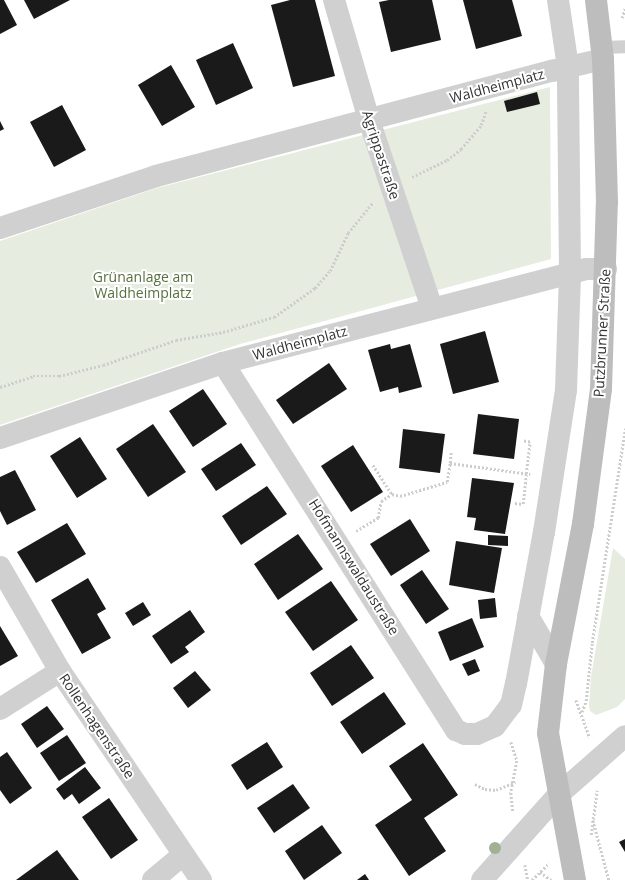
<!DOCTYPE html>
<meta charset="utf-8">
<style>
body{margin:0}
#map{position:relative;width:625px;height:880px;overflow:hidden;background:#fff;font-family:"Open Sans",sans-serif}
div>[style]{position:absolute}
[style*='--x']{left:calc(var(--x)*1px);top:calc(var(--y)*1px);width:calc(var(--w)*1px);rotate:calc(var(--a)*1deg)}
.green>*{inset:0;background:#e6ecdf}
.building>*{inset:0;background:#1a1a1a}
.path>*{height:2.5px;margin-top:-1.25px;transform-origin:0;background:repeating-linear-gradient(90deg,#cdcdcd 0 2px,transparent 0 4px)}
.service>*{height:13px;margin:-6.5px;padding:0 6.5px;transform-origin:6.5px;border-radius:6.5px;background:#d0d0d0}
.minor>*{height:22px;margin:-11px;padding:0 11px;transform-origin:11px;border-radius:11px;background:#d0d0d0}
.tertiary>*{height:22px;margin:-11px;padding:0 11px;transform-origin:11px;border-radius:11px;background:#d0d0d0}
.secondary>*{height:22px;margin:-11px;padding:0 11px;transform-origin:11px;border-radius:11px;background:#bdbdbd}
.trees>*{width:12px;height:12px;margin:-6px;border-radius:50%;background:#a2b095}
span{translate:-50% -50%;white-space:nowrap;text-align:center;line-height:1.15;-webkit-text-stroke:4px #fff;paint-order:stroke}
.street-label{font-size:14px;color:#333}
.park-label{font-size:14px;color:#56703f}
</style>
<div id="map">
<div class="green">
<i style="clip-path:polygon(550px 87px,551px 259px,240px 344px,0 425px,0 241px,157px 188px)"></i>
<i style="clip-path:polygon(613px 548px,625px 559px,625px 699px,617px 707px,596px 715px,590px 711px,589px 706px,591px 677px)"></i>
</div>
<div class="building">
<i style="clip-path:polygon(0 0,4px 0,17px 25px,0 34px)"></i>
<i style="clip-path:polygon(24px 0,70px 0,34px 19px)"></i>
<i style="clip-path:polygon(290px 0,315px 0,335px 76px,293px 87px,271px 5px)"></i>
<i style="clip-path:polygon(389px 0,432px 0,441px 40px,391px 52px,379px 2px)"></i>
<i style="clip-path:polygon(463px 0,512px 0,522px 36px,476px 49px)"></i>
<i style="clip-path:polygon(233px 43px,253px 88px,216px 105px,196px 60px)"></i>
<i style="clip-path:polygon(171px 65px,195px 107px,162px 126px,138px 85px)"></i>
<i style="clip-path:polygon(537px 92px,540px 104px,507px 112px,504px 101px)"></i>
<i style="clip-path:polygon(62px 105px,86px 150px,54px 167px,30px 122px)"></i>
<i style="clip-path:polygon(0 121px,4px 129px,0 131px)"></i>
<i style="clip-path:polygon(485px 331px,499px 382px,453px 394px,440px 344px)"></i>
<i style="clip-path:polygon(390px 344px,391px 349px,410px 344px,422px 387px,399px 393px,398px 387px,380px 392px,368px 350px)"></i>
<i style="clip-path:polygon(329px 363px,347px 389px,293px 424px,276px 400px)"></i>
<i style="clip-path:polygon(203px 389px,227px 424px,193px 447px,169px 411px)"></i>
<i style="clip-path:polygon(478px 414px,519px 419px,514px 459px,473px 454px)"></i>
<i style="clip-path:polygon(153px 424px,186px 472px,148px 497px,116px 449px)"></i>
<i style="clip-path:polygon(403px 429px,445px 434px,440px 473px,399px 468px)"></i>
<i style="clip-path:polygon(80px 437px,107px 479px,77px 498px,50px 456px)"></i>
<i style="clip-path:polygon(241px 443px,256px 465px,216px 491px,201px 469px)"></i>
<i style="clip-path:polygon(353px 445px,383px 492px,351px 512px,321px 466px)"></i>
<i style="clip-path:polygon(15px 470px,36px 510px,7px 525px,0 511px,0 477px)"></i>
<i style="clip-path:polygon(472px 478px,514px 483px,505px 534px,474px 530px,476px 518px,467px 517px)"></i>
<i style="clip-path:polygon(267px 486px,287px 514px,241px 545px,222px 516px)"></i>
<i style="clip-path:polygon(410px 519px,430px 551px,391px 576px,370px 544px)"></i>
<i style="clip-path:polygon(67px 523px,86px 554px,36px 583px,17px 552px)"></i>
<i style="clip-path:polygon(298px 534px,323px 569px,278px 600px,254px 564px)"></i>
<i style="clip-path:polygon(488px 535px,508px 536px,508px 546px,488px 545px)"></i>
<i style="clip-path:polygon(456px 541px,502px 548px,494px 593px,449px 585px)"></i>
<i style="clip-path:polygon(422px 570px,449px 609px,426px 624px,400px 585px)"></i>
<i style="clip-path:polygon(88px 578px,106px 609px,97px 614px,111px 638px,82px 654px,51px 600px)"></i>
<i style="clip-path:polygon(331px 581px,358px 620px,313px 651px,285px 612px)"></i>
<i style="clip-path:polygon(495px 598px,497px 617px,480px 619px,478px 600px)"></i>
<i style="clip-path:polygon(143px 602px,151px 615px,133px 626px,125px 613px)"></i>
<i style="clip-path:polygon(190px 610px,205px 632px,185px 647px,189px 652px,171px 664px,152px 636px)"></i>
<i style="clip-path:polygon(472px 618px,484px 647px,450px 661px,438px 632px)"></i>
<i style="clip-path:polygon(0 626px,18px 656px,0 666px)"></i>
<i style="clip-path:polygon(351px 645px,374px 678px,332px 706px,310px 673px)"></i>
<i style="clip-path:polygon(475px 659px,480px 671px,468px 676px,462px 664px)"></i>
<i style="clip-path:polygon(195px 671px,211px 690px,188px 708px,173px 688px)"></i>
<i style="clip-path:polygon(384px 692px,406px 724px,362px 754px,340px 722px)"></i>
<i style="clip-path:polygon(47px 706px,64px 729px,37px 748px,21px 724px)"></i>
<i style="clip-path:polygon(67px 735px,86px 763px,59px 781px,40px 753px)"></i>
<i style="clip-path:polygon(267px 742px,283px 767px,247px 790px,231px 765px)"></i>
<i style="clip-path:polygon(423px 743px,458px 795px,424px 818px,446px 851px,409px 876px,375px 825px,412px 800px,389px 766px)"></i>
<i style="clip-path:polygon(7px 752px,32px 788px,10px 804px,0 790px,0 757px)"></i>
<i style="clip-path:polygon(85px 767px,101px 788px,79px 804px,72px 794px,64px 800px,56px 789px)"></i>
<i style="clip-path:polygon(293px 784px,310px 808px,274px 833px,257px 808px)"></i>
<i style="clip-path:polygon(109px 798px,138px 840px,111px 859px,82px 817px)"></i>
<i style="clip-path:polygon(322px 825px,342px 853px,304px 880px,285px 851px)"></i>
<i style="clip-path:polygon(625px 839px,625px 852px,619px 842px)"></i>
<i style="clip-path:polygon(57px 850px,79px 880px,16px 880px)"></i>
<i style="clip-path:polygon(365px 874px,369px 880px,357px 880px)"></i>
</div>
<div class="path">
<i style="--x:622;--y:18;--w:10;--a:-73"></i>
<i style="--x:412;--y:177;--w:39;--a:-26"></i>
<i style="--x:447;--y:160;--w:18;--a:-38"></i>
<i style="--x:461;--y:149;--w:31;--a:-50"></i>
<i style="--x:481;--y:125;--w:15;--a:-70"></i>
<i style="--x:0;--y:387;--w:35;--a:-18"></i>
<i style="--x:33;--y:376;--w:26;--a:0"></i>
<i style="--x:59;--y:376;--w:45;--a:-14"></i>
<i style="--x:103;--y:365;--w:77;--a:-18.9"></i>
<i style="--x:176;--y:340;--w:48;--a:-9.7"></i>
<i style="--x:223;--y:332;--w:53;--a:-16.4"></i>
<i style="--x:274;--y:317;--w:50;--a:-35.3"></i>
<i style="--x:315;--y:288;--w:23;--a:-49"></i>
<i style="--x:330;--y:271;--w:42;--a:-64.7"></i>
<i style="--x:348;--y:233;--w:40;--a:-51"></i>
<i style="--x:450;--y:463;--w:11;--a:-85"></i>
<i style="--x:373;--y:465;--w:35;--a:57"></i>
<i style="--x:515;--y:503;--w:8;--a:7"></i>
<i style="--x:523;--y:504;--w:30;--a:-84"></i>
<i style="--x:526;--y:474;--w:32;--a:-83"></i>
<i style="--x:530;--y:442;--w:7;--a:-172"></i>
<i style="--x:356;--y:531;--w:26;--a:-31"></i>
<i style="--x:378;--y:518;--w:17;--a:-80"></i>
<i style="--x:381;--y:501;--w:13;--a:-32"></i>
<i style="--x:392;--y:494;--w:8;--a:14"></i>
<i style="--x:400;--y:496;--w:49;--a:-16.6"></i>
<i style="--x:447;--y:482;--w:19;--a:-81"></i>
<i style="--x:450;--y:463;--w:81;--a:7.8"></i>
<i style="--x:576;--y:700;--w:40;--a:69.8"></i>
<i style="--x:582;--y:712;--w:12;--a:-70"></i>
<i style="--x:586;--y:701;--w:58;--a:-84.1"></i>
<i style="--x:592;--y:643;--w:217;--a:-81.2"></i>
<i style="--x:511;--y:742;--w:20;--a:72"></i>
<i style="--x:517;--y:761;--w:33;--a:101"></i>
<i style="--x:511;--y:793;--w:18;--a:84"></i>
<i style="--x:475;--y:784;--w:11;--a:27"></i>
<i style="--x:485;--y:789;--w:11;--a:5"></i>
<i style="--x:496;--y:790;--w:21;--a:-23"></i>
<i style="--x:593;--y:820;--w:62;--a:75.1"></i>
<i style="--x:591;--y:835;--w:45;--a:-82.4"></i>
<i style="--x:525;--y:865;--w:15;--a:79"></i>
<i style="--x:540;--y:872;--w:14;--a:36"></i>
<i style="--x:532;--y:880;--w:24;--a:-45"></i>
</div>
<div class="service">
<i style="--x:601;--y:47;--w:24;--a:-2"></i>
</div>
<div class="minor">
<i style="--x:334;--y:0;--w:125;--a:73.7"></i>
<i style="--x:369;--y:120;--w:198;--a:71.5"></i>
<i style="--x:0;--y:228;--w:164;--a:-18.4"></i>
<i style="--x:156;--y:176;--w:410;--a:-14.9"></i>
<i style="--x:552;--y:71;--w:52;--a:-13.2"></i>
<i style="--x:223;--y:363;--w:435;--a:57.6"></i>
<i style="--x:456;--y:730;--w:10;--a:24"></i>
<i style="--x:465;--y:734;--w:12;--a:0"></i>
<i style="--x:477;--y:734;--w:20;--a:-24"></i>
<i style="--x:495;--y:726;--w:26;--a:-53"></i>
<i style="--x:511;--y:705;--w:22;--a:-77"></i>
<i style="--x:516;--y:684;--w:155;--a:-79.6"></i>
<i style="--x:544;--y:532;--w:144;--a:-81.2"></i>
<i style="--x:566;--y:390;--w:117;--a:-88"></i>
<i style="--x:570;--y:273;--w:206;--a:-90.6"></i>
<i style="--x:568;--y:67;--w:68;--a:-98.5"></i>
<i style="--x:0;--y:438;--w:235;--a:-18.6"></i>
<i style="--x:223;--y:363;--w:375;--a:-14.5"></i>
<i style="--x:586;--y:269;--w:20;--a:0"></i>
<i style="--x:0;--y:567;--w:120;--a:60"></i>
<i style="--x:60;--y:671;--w:252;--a:56"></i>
<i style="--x:528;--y:616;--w:56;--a:59.7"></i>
<i style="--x:0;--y:709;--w:71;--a:-32.3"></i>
<i style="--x:558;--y:795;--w:89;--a:-41.4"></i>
<i style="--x:153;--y:880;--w:39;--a:-40"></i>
</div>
<div class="tertiary">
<i style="--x:482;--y:880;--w:114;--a:-48.2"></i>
</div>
<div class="secondary">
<i style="--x:575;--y:880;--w:149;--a:-100.4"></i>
<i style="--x:548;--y:733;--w:69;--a:-83.4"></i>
<i style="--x:556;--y:664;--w:143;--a:-79.1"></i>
<i style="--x:583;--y:524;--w:136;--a:-82.4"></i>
<i style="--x:601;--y:389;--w:187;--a:-88.2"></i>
<i style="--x:607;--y:202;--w:143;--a:-91.6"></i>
<i style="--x:603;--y:59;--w:59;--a:-96.8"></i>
</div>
<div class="trees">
<i style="left:495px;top:848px"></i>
</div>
<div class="street-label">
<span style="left:497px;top:86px;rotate:-15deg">Waldheimplatz</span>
<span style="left:381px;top:155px;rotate:72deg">Agrippastraße</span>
<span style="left:602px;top:333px;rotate:-87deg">Putzbrunner Straße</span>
<span style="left:300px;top:343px;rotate:-15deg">Waldheimplatz</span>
<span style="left:354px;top:567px;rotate:58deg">Hofmannswaldaustraße</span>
<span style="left:97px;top:726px;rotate:56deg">Rollenhagenstraße</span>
</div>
<div class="park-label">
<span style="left:143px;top:285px">Grünanlage am<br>Waldheimplatz</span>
</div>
</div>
